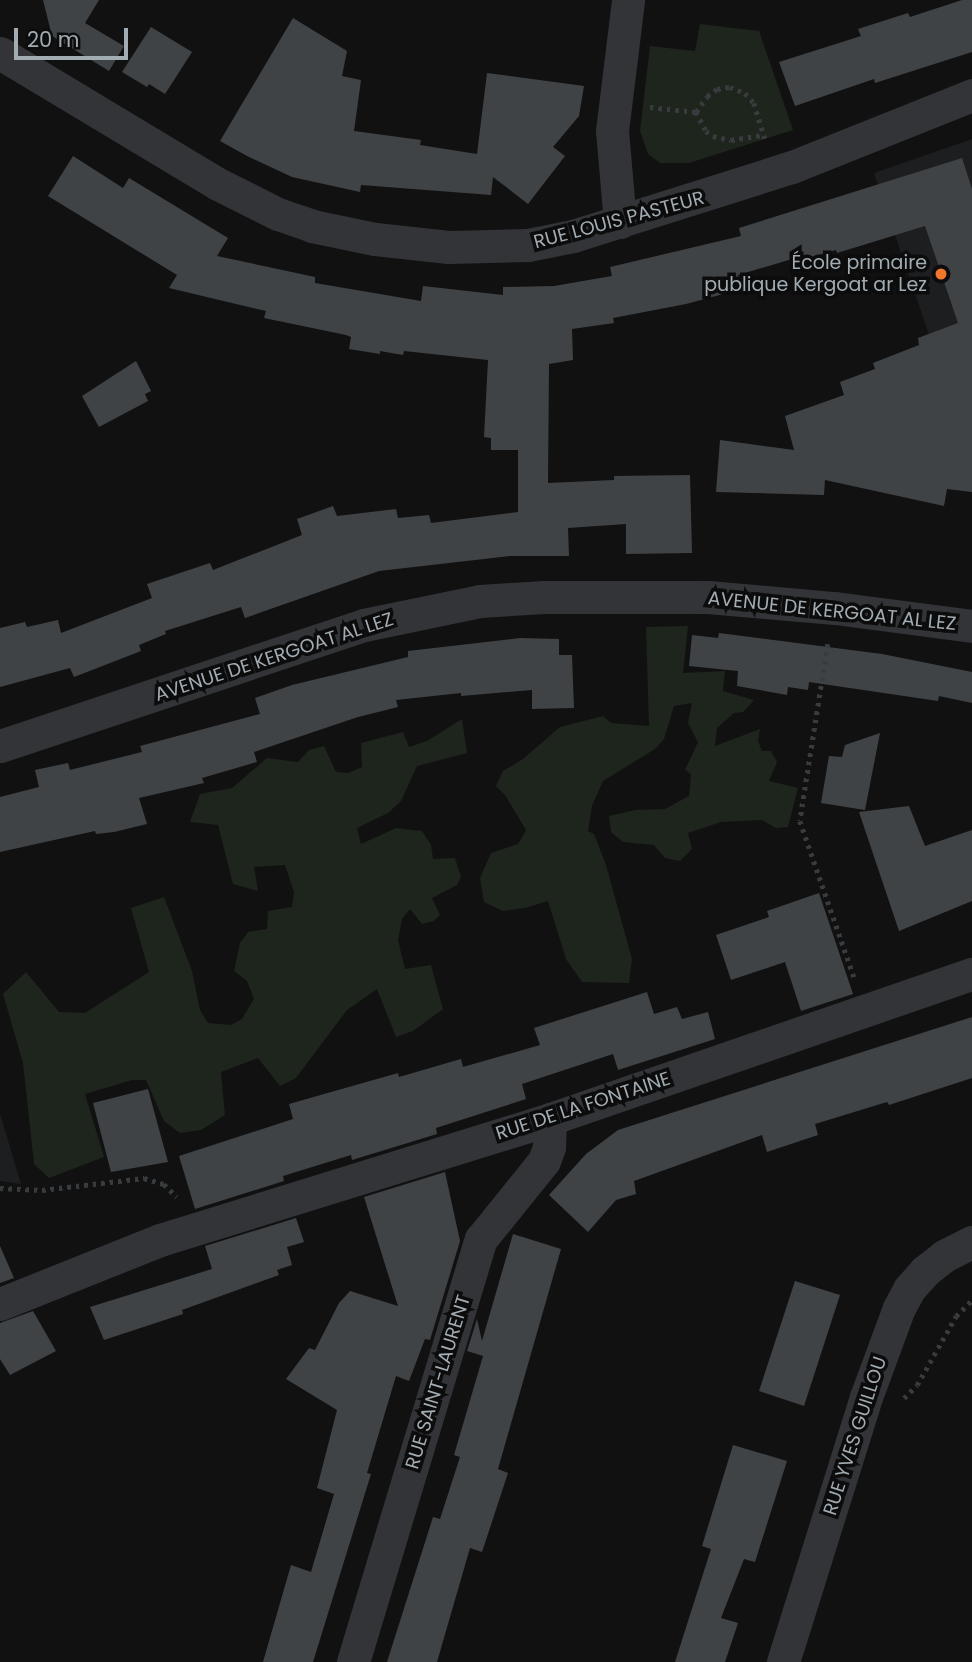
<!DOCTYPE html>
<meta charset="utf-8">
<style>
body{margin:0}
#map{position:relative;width:972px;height:1662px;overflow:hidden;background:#111112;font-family:Poppins,sans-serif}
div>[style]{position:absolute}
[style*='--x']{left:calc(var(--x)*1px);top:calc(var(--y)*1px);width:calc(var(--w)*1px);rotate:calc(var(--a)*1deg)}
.built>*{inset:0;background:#1d1e1f}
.green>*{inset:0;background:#1e251d}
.building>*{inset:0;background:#404345}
.path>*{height:4.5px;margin-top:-2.25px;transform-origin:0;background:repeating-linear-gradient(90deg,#383c3e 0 3.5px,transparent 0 8.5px)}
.minor>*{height:33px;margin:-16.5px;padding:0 16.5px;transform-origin:16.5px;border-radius:16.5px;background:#323437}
.dots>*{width:19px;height:19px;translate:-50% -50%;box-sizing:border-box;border:4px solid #0c0c0d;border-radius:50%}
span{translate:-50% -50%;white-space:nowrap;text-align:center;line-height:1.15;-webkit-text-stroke:7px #0c0c0d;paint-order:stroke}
.street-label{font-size:19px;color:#a2acb3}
.poi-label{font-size:19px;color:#a2acb3}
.right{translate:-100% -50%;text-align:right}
.scale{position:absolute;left:14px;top:28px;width:114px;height:32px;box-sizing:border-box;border:4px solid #a2acb3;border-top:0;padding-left:9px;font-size:21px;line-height:24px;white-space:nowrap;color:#a2acb3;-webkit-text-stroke:5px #0c0c0d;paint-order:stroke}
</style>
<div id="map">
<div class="built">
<i style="clip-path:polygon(972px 139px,972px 425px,961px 429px,874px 173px)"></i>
<i style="clip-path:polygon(0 1113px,1px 1117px,21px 1184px,0 1181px)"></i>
</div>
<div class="green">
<i style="clip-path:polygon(700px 24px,759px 31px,793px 130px,689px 163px,660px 163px,648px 154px,640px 131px,650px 46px,695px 51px)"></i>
<i style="clip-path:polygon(688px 626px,683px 673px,725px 671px,723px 691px,754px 700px,743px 712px,734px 713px,717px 728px,715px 746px,760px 729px,758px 741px,762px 751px,771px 751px,777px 762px,769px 781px,798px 788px,788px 827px,776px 828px,762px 820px,721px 822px,688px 833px,692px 849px,680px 861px,665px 858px,654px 845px,623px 842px,611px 832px,609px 816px,635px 810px,665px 809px,689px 796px,691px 774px,685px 770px,698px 742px,688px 723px,692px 703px,674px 706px,664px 739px,655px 749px,603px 781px,592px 806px,588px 831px,594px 834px,606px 865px,632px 959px,629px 983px,582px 982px,566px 959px,548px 901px,525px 908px,503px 911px,484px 902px,480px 878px,491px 853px,518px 844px,526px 830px,505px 795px,496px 786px,503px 771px,523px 759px,560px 727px,603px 716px,611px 723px,649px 726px,646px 627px)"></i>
<i style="clip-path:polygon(462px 719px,467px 753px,417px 766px,401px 801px,388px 813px,357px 828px,361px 844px,396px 828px,422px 831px,431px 845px,433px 859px,455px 858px,461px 877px,457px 885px,432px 898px,440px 915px,434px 921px,422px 924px,410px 909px,402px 919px,398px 940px,405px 969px,431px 965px,443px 1009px,413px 1031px,396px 1037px,377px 989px,347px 1010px,296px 1078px,280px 1086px,258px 1058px,221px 1072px,225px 1115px,201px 1130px,180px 1133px,164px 1121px,146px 1080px,132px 1080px,85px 1094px,104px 1157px,49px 1178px,34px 1164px,23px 1063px,3px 994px,26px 972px,59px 1012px,85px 1013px,149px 972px,131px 908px,164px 897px,192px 971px,200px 1010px,208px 1023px,231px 1025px,242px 1019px,254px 999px,247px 981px,234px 971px,240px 943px,248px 932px,267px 929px,268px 911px,292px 907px,294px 892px,285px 865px,254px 867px,258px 891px,233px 884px,218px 825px,190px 822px,200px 794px,232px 788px,267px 758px,298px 762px,309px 750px,324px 746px,336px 772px,348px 773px,362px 767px,361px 743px,403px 732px,409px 747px,427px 741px)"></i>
</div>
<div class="building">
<i style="clip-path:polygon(43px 0,99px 0,85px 23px,124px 46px,109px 71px,52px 36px)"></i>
<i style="clip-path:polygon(962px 0,972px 0,972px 52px,875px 83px,874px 79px,795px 106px,779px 62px,861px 36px,858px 29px,908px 13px,910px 17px)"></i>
<i style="clip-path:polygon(293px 18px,347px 51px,342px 76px,361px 80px,354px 131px,421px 140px,420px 145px,477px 154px,487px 73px,584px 86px,579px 116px,553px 147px,565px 156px,528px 204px,493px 177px,491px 195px,361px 185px,360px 192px,292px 177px,249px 157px,220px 141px)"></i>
<i style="clip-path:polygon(151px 27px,192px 52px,165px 94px,149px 84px,147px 87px,122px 72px)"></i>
<i style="clip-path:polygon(73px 156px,123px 188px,129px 178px,228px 238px,217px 256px,315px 277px,315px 283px,421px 301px,423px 286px,503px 295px,503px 287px,554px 286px,612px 276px,610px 267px,741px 236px,739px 228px,962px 158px,972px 189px,972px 492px,947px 489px,944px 506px,825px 480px,824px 495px,716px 492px,720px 440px,794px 450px,785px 416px,844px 395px,840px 382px,875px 369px,873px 363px,919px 345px,918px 338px,958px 323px,925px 226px,837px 253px,836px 250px,794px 262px,792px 259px,738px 275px,742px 289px,686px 304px,613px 318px,614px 323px,572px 329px,573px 360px,549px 364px,548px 483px,614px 480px,614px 476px,690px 475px,692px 553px,626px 554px,626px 524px,568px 528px,569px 556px,510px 556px,379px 571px,245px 618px,241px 607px,165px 631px,166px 634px,139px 645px,141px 651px,74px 677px,70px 668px,0 687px,0 628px,25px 622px,27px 627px,58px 620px,61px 633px,152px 598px,147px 584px,210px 563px,213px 570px,302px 535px,297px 519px,333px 506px,337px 516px,396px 509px,398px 518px,429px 515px,431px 523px,518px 512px,518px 450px,491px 450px,491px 438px,484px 437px,488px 360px,404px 351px,403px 355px,380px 351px,380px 354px,349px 349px,351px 337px,346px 335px,264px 318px,266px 311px,169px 288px,177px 275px,48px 196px)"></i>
<i style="clip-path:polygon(136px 361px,151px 391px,145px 394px,148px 401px,99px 427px,82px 396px)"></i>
<i style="clip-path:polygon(719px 633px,882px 654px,972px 672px,972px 703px,939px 696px,938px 701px,809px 682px,808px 690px,788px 687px,787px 695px,737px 686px,738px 671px,689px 666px,692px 635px,718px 638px)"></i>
<i style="clip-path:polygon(520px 638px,559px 639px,559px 655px,572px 655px,574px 708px,532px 709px,532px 690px,461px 696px,461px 693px,396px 700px,398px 707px,358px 717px,254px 752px,257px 762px,202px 778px,204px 783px,139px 798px,147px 824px,114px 832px,96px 834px,95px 831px,0 852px,0 797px,39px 787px,35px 770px,68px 763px,70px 770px,142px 752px,140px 746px,260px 714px,255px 698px,292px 685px,408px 657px,408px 651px)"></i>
<i style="clip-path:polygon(880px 733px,865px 810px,821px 803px,829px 756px,842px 757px,845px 745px)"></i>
<i style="clip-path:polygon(909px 806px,925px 846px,972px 830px,972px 901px,899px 931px,859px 812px)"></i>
<i style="clip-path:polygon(819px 893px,853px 994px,801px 1011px,785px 962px,731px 980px,716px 935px,769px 917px,767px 911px)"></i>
<i style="clip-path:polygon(647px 992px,654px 1014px,677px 1007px,682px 1019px,708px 1012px,715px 1039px,618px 1070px,613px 1054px,522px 1084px,526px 1099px,436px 1128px,437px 1134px,352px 1160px,351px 1155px,283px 1176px,284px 1181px,195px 1209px,179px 1156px,293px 1119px,289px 1104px,398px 1073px,399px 1077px,461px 1059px,463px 1067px,540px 1045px,534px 1028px)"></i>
<i style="clip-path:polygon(972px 1017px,972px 1078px,889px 1105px,887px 1102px,815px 1124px,818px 1135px,767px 1152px,762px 1135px,634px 1181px,636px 1194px,616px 1200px,588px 1232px,549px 1195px,586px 1154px,618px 1130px)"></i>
<i style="clip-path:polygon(148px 1089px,168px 1162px,111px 1172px,93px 1103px)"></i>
<i style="clip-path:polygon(445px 1172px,460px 1241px,430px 1340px,425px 1339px,409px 1381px,396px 1376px,367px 1473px,371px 1474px,313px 1662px,263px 1662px,291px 1565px,311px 1572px,334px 1494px,317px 1488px,337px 1410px,286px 1379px,309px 1348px,315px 1350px,339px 1303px,350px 1291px,398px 1306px,364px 1197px)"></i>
<i style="clip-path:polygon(296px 1218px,304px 1242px,287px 1247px,292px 1265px,277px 1270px,279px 1275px,182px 1310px,183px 1314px,104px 1340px,90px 1307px,212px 1269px,205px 1246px)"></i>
<i style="clip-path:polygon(513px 1234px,561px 1249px,498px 1469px,508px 1473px,482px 1552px,470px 1548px,437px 1662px,387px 1662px,433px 1517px,440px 1519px,460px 1457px,454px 1455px,483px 1356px,467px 1351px,477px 1319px,482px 1341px)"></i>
<i style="clip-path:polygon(0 1246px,14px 1278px,0 1283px)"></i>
<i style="clip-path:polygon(795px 1281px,840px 1295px,804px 1406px,759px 1391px)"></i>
<i style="clip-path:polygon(33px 1311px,56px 1351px,10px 1375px,0 1359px,0 1323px)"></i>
<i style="clip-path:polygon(733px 1445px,787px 1461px,755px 1562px,744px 1559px,721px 1618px,738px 1623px,725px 1662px,675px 1662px,711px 1549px,702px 1546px)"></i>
</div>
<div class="path">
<i style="--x:650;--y:107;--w:46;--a:6.2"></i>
<i style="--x:696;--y:112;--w:19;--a:-55"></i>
<i style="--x:707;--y:96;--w:12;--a:-35"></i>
<i style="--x:717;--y:89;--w:13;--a:-9"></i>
<i style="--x:730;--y:87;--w:16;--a:22"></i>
<i style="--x:745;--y:93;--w:13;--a:48"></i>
<i style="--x:754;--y:103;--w:37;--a:73"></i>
<i style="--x:696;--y:112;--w:21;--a:62"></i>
<i style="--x:706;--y:131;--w:9;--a:36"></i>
<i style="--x:713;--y:136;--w:18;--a:13"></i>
<i style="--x:731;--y:140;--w:30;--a:-9"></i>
<i style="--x:828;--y:644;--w:179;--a:99"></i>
<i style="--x:800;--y:821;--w:165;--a:70.9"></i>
<i style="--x:0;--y:1188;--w:42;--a:2.7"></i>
<i style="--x:42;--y:1190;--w:103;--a:-6.7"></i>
<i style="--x:144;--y:1178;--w:21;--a:17"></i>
<i style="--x:164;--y:1184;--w:18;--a:45"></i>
<i style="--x:904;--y:1398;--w:18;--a:-45"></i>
<i style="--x:917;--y:1385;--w:79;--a:-60.5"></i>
<i style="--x:956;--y:1316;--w:23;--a:-45"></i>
</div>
<div class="minor">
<i style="--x:0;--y:53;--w:252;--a:31"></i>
<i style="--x:216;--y:183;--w:69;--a:26.6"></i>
<i style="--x:278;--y:214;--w:36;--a:19"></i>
<i style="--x:312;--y:226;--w:64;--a:11.7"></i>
<i style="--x:375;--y:239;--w:74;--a:6.2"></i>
<i style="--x:449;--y:247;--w:79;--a:-1.5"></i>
<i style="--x:528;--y:245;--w:46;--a:-11.3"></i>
<i style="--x:573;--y:236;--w:230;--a:-17.5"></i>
<i style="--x:792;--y:167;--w:194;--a:-21.8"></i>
<i style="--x:620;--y:222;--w:91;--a:-95"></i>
<i style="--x:612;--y:131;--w:132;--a:-83"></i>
<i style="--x:0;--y:746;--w:384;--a:-18.4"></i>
<i style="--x:364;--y:625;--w:118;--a:-11.7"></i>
<i style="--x:480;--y:601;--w:64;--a:-3.6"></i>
<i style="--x:544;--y:597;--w:164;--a:0"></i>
<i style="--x:708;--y:597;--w:127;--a:5"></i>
<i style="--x:835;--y:608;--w:138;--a:7.5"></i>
<i style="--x:0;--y:1304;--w:172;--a:-21.8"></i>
<i style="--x:160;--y:1240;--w:408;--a:-17.2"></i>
<i style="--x:550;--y:1119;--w:446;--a:-19"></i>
<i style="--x:353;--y:1662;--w:442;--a:-73.2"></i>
<i style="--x:481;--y:1239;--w:100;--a:-51.1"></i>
<i style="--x:544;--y:1161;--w:15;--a:-70"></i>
<i style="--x:549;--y:1147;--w:28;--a:-88"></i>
<i style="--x:783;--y:1662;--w:278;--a:-72.6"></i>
<i style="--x:866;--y:1397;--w:95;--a:-69.7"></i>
<i style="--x:899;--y:1308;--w:21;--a:-62"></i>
<i style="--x:909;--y:1289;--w:24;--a:-48"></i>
<i style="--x:925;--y:1271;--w:24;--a:-38"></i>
<i style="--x:944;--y:1256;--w:31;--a:-27"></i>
</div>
<div class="dots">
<i style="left:941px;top:274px;background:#ee772d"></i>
</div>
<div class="street-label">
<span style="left:619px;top:220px;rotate:-15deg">RUE LOUIS PASTEUR</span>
<span style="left:832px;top:611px;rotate:6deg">AVENUE DE KERGOAT AL LEZ</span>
<span style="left:274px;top:657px;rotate:-18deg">AVENUE DE KERGOAT AL LEZ</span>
<span style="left:583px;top:1106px;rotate:-18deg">RUE DE LA FONTAINE</span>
<span style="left:438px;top:1382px;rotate:-73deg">RUE SAINT-LAURENT</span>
<span style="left:855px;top:1436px;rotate:-72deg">RUE YVES GUILLOU</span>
</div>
<div class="poi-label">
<span class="right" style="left:927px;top:274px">École primaire<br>publique Kergoat ar Lez</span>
</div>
<div class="scale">20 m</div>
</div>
